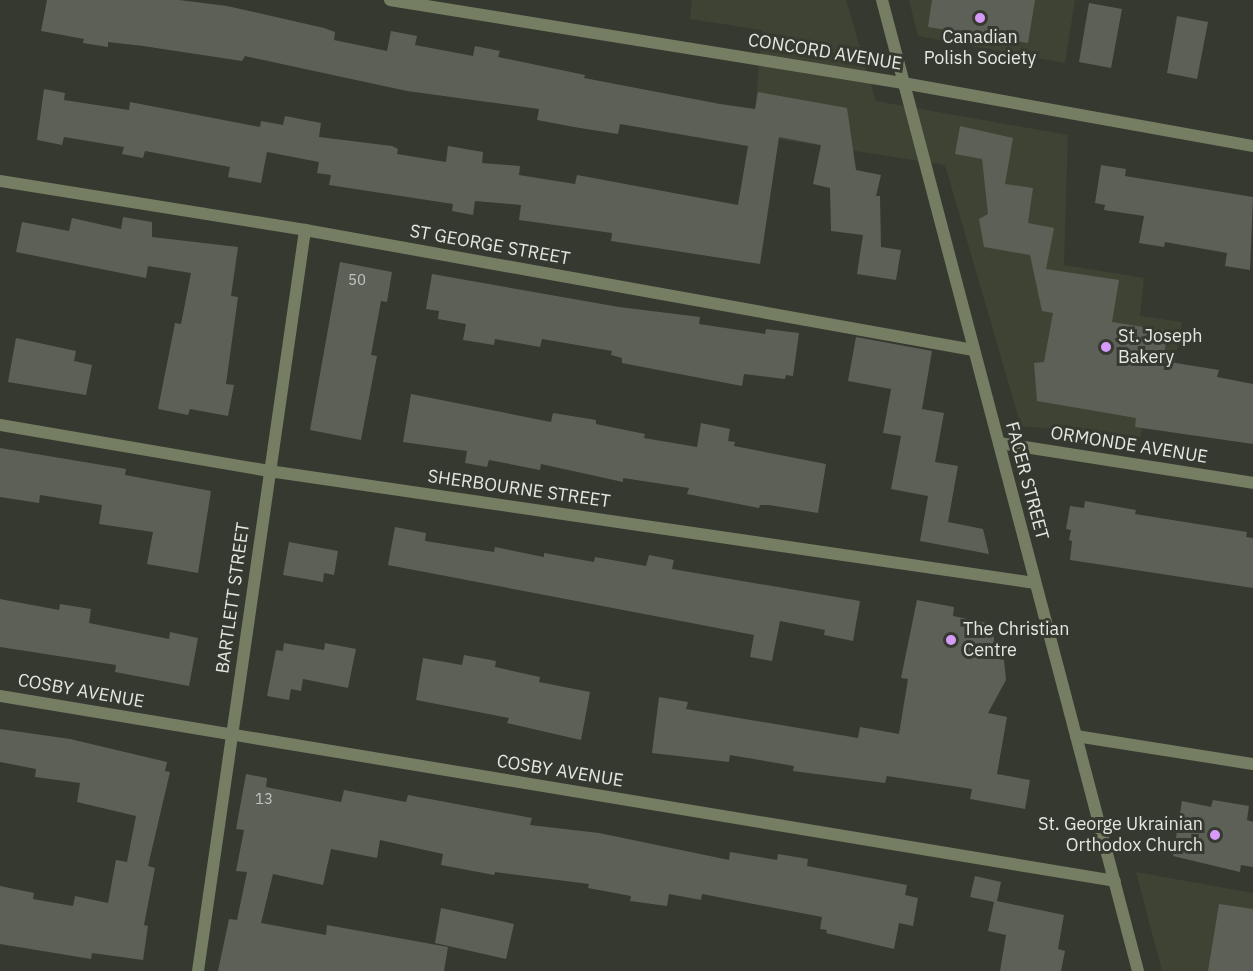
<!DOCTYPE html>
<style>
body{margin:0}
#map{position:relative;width:1253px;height:971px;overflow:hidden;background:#363930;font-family:"IBM Plex Sans",sans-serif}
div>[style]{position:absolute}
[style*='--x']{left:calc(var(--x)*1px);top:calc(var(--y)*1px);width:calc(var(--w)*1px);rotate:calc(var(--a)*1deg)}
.built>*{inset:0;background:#3f4334}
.building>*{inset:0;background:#5d6056}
.minor>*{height:12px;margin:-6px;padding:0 6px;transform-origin:6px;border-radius:6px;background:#757d63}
.dots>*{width:16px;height:16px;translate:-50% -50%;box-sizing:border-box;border:3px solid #363930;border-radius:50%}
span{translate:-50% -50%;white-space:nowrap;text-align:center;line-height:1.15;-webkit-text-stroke:6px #363930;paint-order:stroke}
.number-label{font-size:15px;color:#c2c4be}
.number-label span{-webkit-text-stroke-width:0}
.poi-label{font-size:18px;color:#e4e6e0}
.left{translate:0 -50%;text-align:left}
.right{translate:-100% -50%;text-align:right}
.street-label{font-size:18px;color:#e4e6e0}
</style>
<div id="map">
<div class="built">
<i style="clip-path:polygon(692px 0,846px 0,876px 101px,1068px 135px,1064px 265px,1144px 278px,1140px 316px,1182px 322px,1173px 375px,1147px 374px,1141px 437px,1021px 426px,945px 165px,753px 135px,762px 30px,690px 19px)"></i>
<i style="clip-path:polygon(909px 0,1075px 0,1065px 63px,918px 36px)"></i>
<i style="clip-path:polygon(1136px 872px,1253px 893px,1253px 971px,1162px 971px)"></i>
</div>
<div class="building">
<i style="clip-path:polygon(47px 0,179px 0,227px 6px,324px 28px,335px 32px,334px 40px,387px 51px,391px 31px,417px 36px,415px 45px,473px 56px,475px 46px,500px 51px,498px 57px,585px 75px,584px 78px,720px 104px,755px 109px,758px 92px,847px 108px,856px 170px,881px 175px,876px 196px,880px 196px,881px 247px,901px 250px,896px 280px,857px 274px,863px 235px,831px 231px,830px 188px,813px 184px,821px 145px,779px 137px,760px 264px,611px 241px,612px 233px,519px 220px,521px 205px,475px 201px,473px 215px,452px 211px,453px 204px,329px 185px,331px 175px,317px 173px,319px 162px,267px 152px,261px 183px,228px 177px,230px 167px,145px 151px,143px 158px,122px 154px,124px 147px,64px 137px,62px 145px,37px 140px,44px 89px,65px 93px,64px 100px,129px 110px,130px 102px,260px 127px,261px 121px,283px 125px,285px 116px,321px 123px,319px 137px,392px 146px,398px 149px,397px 154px,446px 162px,448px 146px,483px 152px,482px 163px,520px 166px,519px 175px,575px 184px,577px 175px,738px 205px,748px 146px,620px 124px,618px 134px,574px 127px,537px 120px,539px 109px,407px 91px,245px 56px,242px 61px,143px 46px,108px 42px,108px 47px,83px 43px,84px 39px,41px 31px)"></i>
<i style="clip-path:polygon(932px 0,1035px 0,1028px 43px,928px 27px)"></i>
<i style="clip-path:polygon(1089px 3px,1122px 9px,1111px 68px,1079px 62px)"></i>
<i style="clip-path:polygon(1177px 16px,1208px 22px,1197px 79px,1167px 73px)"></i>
<i style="clip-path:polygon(960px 126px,1013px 138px,1005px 184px,1033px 188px,1028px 223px,1054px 228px,1046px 269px,1119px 280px,1112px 322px,1168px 331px,1163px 361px,1219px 370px,1217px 377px,1253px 384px,1253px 444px,1135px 427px,1136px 418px,1037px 401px,1034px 363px,1044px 362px,1053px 313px,1042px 311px,1030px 255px,984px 247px,979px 219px,988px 214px,982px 159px,955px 154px)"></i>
<i style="clip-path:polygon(1101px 165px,1126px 169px,1125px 176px,1253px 197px,1250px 270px,1225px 266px,1227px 253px,1165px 242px,1164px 247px,1139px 243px,1144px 216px,1104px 210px,1105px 205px,1095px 203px)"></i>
<i style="clip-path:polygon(123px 217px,152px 222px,152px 237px,238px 247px,231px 296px,238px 297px,226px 384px,234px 385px,228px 416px,190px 409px,188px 415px,158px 409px,175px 323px,181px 324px,191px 273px,148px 266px,146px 278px,16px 252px,22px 222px,69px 231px,72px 218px,121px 229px)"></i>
<i style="clip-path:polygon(340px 262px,392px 272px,387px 302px,381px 301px,371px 355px,377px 356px,361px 440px,310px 430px)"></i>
<i style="clip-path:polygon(432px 274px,619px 307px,700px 317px,699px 324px,765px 334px,766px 329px,799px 333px,793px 376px,786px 375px,785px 379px,744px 374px,742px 386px,622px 363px,622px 358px,611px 355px,612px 351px,542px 339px,540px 347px,495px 339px,494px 345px,463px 340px,466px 324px,438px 319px,439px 311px,426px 309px)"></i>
<i style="clip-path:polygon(856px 337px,932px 351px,922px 409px,944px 413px,935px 462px,958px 466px,948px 522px,983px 529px,989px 554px,920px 541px,928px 496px,891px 489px,901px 436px,883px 433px,891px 389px,848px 381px)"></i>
<i style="clip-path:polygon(16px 338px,76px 351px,74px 361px,92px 365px,86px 395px,8px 382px)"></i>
<i style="clip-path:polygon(411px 394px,551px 422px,553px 413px,596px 420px,596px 424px,645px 434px,644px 438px,697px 447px,701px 423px,730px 429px,728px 441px,735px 442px,734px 446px,826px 464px,818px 513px,769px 505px,760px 505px,759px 508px,687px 494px,689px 488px,623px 478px,623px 482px,541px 464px,540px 470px,489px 460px,487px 467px,465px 463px,467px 451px,403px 442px)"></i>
<i style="clip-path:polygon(0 448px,126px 469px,125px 475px,211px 491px,198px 573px,147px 564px,153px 532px,99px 524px,102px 505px,40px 495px,39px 503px,0 497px)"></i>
<i style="clip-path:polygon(1085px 501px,1136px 510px,1135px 514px,1247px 532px,1246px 537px,1253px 538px,1253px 588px,1070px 560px,1072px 541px,1069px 540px,1071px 530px,1066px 529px,1070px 506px,1084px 508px)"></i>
<i style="clip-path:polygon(395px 527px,426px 533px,425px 541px,494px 552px,495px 547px,544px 557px,544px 553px,594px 562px,595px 557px,646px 566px,649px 555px,674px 560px,672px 569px,860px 601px,853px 641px,824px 635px,825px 630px,780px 621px,772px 661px,750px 657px,754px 635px,388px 565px)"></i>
<i style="clip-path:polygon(289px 542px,338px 551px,334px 575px,324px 573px,323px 582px,283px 575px)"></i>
<i style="clip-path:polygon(0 599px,59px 610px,60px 604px,91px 609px,89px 623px,169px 639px,170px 632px,198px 638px,189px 686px,115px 672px,116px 665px,0 647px)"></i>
<i style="clip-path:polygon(917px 600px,954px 607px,953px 616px,991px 624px,998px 659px,1004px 660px,1006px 680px,988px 713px,1007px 717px,997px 774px,1030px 780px,1025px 809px,970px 799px,972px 789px,887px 776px,885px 783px,793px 771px,794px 766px,730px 755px,729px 762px,652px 753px,659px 697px,688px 702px,686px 709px,858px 738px,860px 727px,899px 734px,908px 679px,901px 678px)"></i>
<i style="clip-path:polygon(284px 643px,324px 650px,325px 643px,356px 649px,348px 688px,303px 679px,301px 691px,291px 689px,289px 700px,267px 696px,276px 650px,283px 651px)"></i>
<i style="clip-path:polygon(464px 655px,496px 661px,495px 667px,540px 677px,539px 682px,590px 692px,581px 740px,507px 723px,509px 718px,416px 700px,423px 658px,462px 665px)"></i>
<i style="clip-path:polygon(0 729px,70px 739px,167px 762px,165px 771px,170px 772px,148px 866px,155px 868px,144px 925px,148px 926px,143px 960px,92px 953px,91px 959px,0 944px,0 886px,34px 893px,33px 899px,73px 906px,75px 896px,108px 903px,116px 860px,127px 862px,136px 816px,77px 802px,80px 783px,35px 777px,36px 769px,0 762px)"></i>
<i style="clip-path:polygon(246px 774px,267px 778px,266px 787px,341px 802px,344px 790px,406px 802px,408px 795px,532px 818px,530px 825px,599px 833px,729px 860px,730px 852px,777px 860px,778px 854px,808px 859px,807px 866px,907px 885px,905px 895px,918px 898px,913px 926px,899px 923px,894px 949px,826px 933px,827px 930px,820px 929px,822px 917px,702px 894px,701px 900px,669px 894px,667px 906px,630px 901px,631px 896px,588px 888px,589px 884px,495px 872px,494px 875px,441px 865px,443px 854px,380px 840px,377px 858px,331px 849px,323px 885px,273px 874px,261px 923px,326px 935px,327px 925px,448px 947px,444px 971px,218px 971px,229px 919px,237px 920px,247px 872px,236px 871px,244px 830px,236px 829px)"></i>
<i style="clip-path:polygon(1213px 800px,1249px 806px,1247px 820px,1253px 822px,1253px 867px,1241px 865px,1240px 872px,1173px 856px,1182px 801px,1211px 807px)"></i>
<i style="clip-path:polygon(975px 876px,1001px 882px,997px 901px,1064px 915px,1058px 949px,1065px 951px,1061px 971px,1000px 971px,1006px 935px,988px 931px,994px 902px,970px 897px)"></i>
<i style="clip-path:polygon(1219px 904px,1253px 909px,1253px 971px,1208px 971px)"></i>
<i style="clip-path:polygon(441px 908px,514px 924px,506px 959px,435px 943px)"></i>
</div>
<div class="minor">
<i style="--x:390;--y:0;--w:520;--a:9.19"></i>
<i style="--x:903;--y:83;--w:356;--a:10.2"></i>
<i style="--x:882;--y:0;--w:1004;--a:75.23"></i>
<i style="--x:0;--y:181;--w:309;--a:9.1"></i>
<i style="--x:305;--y:230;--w:679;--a:10.18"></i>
<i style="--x:0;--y:425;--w:273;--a:9.7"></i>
<i style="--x:269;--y:471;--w:774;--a:8.32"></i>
<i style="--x:999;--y:443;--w:257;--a:8.9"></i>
<i style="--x:0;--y:696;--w:1130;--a:9.42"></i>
<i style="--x:1076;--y:736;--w:179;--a:9"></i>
<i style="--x:198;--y:971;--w:749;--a:-81.78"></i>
</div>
<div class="dots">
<i style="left:980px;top:18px;background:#d69bfa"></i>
<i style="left:1106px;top:347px;background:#d69bfa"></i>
<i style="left:951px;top:640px;background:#d69bfa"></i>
<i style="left:1215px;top:835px;background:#d69bfa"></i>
</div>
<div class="number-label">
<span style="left:357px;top:280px">50</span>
<span style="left:264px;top:799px">13</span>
</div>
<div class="poi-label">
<span style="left:980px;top:48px">Canadian<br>Polish Society</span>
<span class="left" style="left:1118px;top:347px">St. Joseph<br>Bakery</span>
<span class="left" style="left:963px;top:640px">The Christian<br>Centre</span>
<span class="right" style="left:1203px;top:835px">St. George Ukrainian<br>Orthodox Church</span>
</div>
<div class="street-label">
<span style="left:825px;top:52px;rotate:9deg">CONCORD AVENUE</span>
<span style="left:490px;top:245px;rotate:10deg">ST GEORGE STREET</span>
<span style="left:1129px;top:445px;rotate:9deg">ORMONDE AVENUE</span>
<span style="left:1027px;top:481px;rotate:75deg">FACER STREET</span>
<span style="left:519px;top:489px;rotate:8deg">SHERBOURNE STREET</span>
<span style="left:233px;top:598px;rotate:-82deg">BARTLETT STREET</span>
<span style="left:81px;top:691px;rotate:10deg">COSBY AVENUE</span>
<span style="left:560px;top:771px;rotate:9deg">COSBY AVENUE</span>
</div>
</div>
